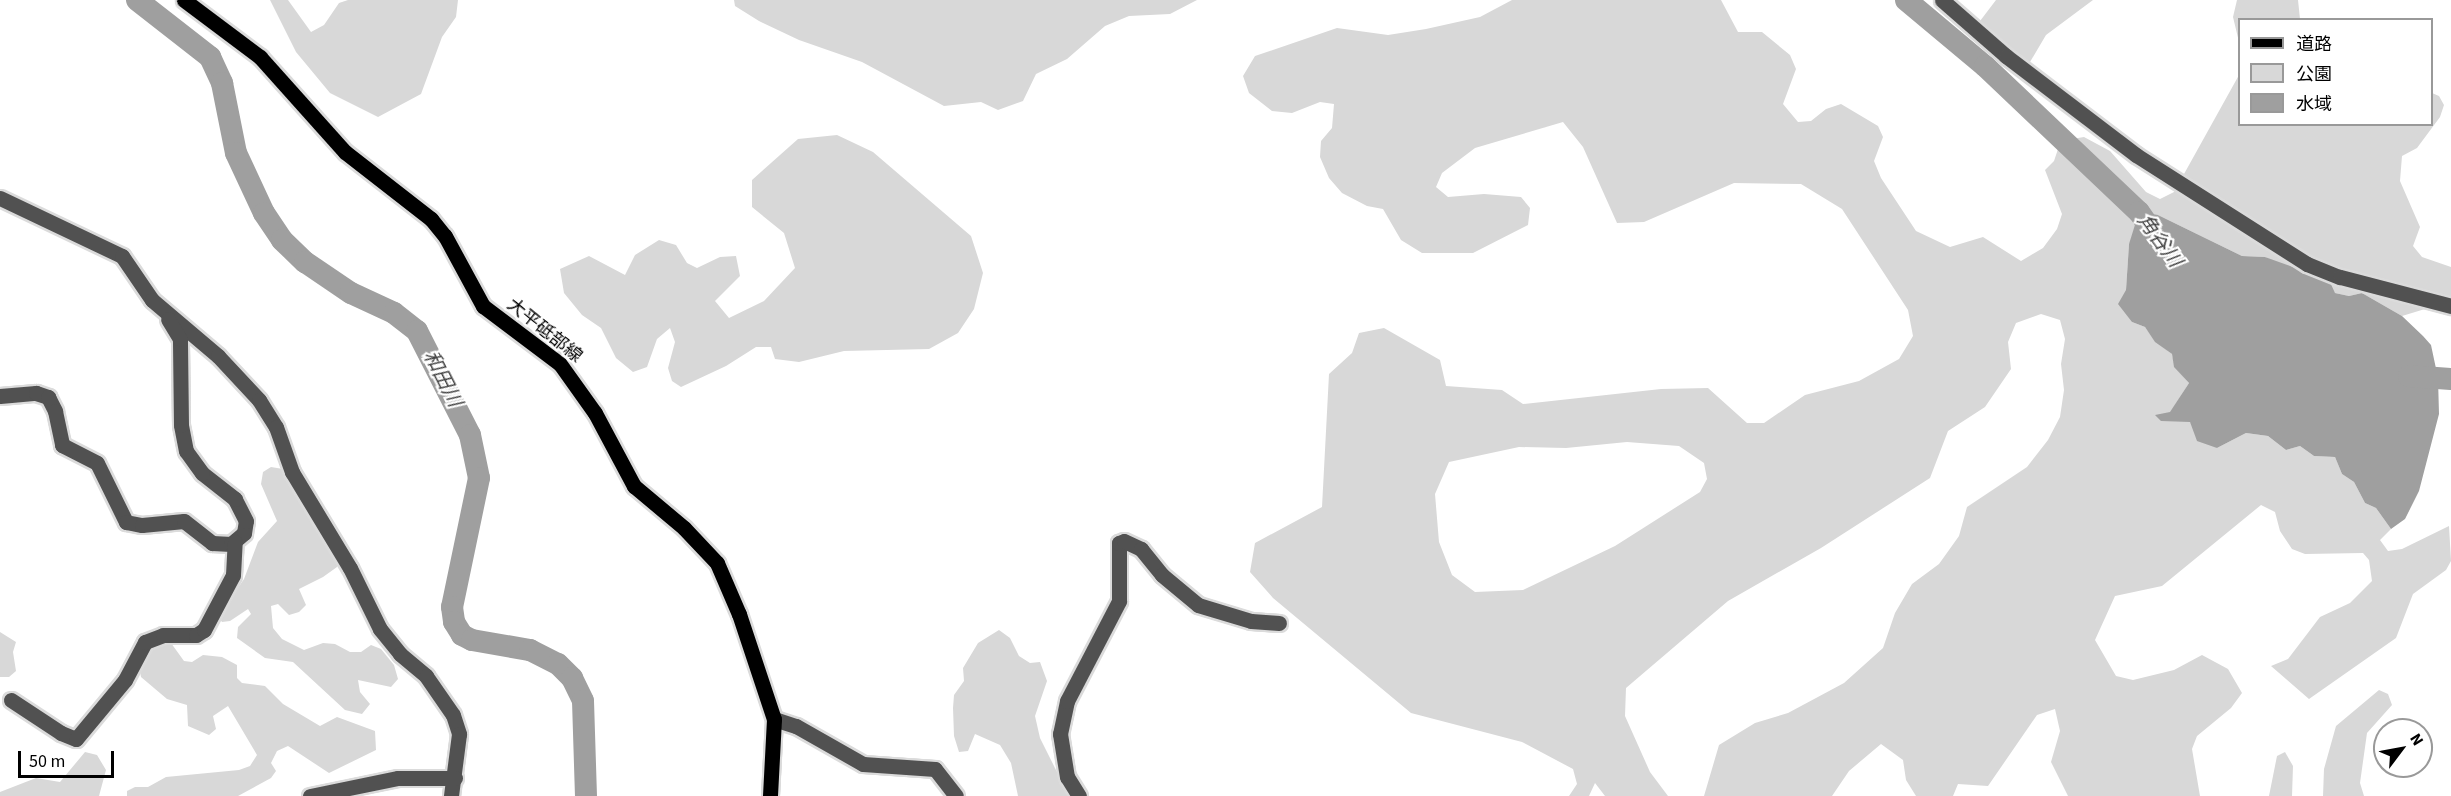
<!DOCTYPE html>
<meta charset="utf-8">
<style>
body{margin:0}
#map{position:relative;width:2451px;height:796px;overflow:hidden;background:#fff;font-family:"Source Sans 3","Noto Sans JP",sans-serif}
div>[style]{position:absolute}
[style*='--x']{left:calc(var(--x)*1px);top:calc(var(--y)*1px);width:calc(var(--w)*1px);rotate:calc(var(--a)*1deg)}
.green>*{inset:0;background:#d8d8d8}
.water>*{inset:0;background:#9f9f9f}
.river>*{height:22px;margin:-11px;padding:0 11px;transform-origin:11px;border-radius:11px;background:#9f9f9f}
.roads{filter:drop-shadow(2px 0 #dbdbdb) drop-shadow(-2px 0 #dbdbdb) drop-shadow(0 2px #dbdbdb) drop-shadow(0 -2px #dbdbdb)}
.minor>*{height:15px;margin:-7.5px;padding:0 7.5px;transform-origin:7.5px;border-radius:7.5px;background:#515151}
.major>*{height:15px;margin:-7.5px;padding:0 7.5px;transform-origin:7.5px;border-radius:7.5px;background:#000}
span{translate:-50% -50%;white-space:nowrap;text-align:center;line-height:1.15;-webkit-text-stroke:4.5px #fff;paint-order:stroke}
.street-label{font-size:18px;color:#000}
.water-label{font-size:20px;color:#404040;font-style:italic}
.legend{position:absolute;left:2238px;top:18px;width:195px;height:108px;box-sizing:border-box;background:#fff;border:2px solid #999;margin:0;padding:8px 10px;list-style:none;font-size:18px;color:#000}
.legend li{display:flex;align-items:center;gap:12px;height:30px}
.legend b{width:30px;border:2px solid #999}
.north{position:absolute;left:2373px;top:718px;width:60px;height:60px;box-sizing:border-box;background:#fff;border:2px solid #999;border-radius:50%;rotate:58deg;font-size:16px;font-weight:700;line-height:24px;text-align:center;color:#000}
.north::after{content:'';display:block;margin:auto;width:21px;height:27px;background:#000;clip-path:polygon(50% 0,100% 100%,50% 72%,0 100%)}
.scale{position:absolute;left:18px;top:751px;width:96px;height:27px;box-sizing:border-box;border:3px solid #000;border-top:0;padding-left:8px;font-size:18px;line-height:21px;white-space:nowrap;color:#000;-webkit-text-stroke:4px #fff;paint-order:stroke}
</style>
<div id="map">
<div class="green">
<i style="clip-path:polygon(270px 0,288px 0,311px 32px,324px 25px,339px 3px,348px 0,458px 0,456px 17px,442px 37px,421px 94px,378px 117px,330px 93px,296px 52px)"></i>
<i style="clip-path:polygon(734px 0,1197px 0,1170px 14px,1129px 16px,1105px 26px,1067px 59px,1036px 74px,1023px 101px,998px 110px,981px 102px,944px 106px,862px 62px,799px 40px,759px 21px,735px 6px)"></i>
<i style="clip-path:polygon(evenodd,1512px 0,1721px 0,1738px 32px,1762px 32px,1790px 55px,1796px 69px,1783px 104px,1798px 122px,1811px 121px,1826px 109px,1841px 104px,1878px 126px,1883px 137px,1874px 161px,1881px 178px,1916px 231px,1950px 247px,1983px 237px,2021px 261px,2043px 248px,2057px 229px,2062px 214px,2045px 170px,2054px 161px,2059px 146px,2072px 139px,2084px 137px,2110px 151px,2146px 192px,2160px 199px,2174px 192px,2239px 75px,2240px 124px,2432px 124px,2432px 93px,2439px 96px,2444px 105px,2440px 117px,2417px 148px,2402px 156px,2400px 181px,2420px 227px,2413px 246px,2422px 257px,2451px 267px,2451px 314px,2425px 309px,2402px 316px,2362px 293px,2349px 296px,2335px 293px,2265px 257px,2242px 256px,2158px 215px,2129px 244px,2126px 290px,2132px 322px,2145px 327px,2155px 341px,2172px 354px,2175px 367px,2189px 383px,2170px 413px,2190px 422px,2217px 448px,2246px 433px,2268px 436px,2286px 450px,2300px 446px,2314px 456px,2335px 457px,2342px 474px,2354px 482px,2365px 503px,2376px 508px,2391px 529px,2380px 540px,2388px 551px,2402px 549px,2449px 526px,2451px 561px,2446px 570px,2413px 594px,2396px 638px,2309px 699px,2271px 666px,2288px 659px,2320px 617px,2350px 603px,2372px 581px,2369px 560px,2363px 553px,2305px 554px,2292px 549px,2280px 531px,2275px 512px,2261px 505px,2162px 586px,2115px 596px,2095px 640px,2116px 676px,2133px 680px,2174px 670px,2202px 655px,2228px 669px,2242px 693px,2231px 708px,2197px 736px,2192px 749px,2200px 796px,2068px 796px,2051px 762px,2060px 731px,2055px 709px,2037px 715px,1988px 786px,1958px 784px,1953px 796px,1916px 796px,1906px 780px,1903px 760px,1881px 744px,1849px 771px,1832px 796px,1704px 796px,1719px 745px,1755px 723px,1788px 713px,1844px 683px,1883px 648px,1895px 613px,1912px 584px,1939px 564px,1959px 536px,1967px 507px,2027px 467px,2048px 440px,2060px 417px,2064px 390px,2061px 364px,2065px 339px,2060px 320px,2041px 314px,2016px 323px,2008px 342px,2011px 369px,1985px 407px,1948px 431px,1930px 478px,1821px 548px,1728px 601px,1626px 688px,1625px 716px,1650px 772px,1668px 796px,1605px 796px,1595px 783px,1589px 796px,1569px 796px,1577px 784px,1573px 769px,1522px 742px,1411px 713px,1273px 598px,1250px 572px,1255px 543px,1322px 507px,1329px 374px,1352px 353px,1359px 333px,1384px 328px,1440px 360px,1446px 386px,1502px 390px,1523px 404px,1661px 389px,1708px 388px,1747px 423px,1764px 423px,1805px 395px,1859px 381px,1899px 359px,1913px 336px,1908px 310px,1842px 209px,1801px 184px,1734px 183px,1644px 222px,1617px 223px,1583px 147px,1563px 122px,1475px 148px,1442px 173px,1436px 187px,1448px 197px,1484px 194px,1521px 197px,1530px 208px,1528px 225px,1473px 253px,1422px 253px,1401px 240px,1383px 209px,1367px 206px,1342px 193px,1329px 178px,1320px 157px,1321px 141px,1332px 128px,1334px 104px,1320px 102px,1292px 113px,1272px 111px,1249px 93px,1243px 76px,1255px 56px,1337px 28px,1388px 35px,1426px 29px,1480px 17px,1512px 0,1627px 442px,1679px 446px,1704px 463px,1707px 479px,1700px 492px,1615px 546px,1523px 590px,1475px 592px,1452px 575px,1439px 542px,1435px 494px,1449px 462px,1519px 447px,1566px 448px,1627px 442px)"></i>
<i style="clip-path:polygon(1996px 0,2093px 0,2046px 35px,2030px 62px,2017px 69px,1977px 25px)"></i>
<i style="clip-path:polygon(2237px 0,2298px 0,2300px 19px,2240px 20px,2239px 42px,2233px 17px)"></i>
<i style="clip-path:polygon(837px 135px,873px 152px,971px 236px,983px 273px,974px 309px,958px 333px,929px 349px,844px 351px,799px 362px,775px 359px,771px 347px,756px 347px,726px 366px,681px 387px,672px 381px,668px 368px,675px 342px,670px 328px,657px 339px,647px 367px,633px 372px,616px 358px,601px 328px,582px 315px,564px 293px,560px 269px,589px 256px,625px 275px,635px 255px,659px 240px,676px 245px,687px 263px,697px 268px,720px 257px,736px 256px,740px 276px,715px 301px,729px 318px,764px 301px,795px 268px,784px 233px,752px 207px,752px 180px,798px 139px)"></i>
<i style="clip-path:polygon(271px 467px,283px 469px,338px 562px,337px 567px,323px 577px,299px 589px,306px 605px,299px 612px,289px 615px,278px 604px,271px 606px,273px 628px,282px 639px,304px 650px,323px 643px,335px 644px,350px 652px,361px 652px,371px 645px,381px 649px,394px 665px,398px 679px,391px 687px,358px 680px,360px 692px,370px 704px,362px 714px,345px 710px,293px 662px,265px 658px,237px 638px,238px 627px,251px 614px,248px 609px,230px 621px,222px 622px,218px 617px,244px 579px,258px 542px,277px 521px,261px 484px,263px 472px)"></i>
<i style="clip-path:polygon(999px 630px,1010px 638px,1019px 656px,1030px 663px,1040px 662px,1047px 681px,1035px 716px,1040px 738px,1069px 796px,1018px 796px,1011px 763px,1000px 745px,975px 734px,968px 751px,959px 752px,954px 736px,953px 708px,954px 695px,964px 681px,963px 668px,978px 643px)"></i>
<i style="clip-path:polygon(0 632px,16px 642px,13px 652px,16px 671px,9px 677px,0 677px)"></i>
<i style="clip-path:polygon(164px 642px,171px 643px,184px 661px,192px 662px,203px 655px,222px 657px,237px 665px,237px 678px,242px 683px,265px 686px,283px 704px,320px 726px,337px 717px,375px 731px,376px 750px,329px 773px,288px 746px,277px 751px,271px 763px,276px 771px,271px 778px,238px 796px,127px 796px,127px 791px,135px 787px,148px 787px,166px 777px,239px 770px,250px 766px,257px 755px,228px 706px,213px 716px,216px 729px,209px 735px,188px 726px,187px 705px,167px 699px,141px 677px,139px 667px,146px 654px)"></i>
<i style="clip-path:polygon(2379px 690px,2388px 694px,2392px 705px,2367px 733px,2360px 783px,2364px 796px,2323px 796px,2324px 769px,2336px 726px)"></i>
<i style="clip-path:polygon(85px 752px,97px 755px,106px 770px,99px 796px,0 796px,0 792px,36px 778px,60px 782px)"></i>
<i style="clip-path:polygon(2285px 752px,2293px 766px,2292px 796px,2269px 796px,2277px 756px)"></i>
</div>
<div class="water">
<i style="clip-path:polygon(2139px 212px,2158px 215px,2242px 256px,2265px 257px,2329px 280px,2335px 293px,2349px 296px,2362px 293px,2402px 316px,2423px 336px,2431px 345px,2438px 378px,2439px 414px,2419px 491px,2405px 519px,2391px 529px,2376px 508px,2365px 503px,2354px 482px,2342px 474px,2335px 457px,2314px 456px,2300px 446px,2286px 450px,2268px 436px,2246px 433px,2217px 448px,2197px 441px,2190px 422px,2161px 421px,2155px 415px,2170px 412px,2189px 383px,2174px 367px,2172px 354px,2155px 342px,2145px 327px,2132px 322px,2118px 304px,2126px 290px,2129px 244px)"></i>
</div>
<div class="river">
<i style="--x:137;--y:0;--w:93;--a:38"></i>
<i style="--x:210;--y:57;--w:29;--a:65"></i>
<i style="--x:222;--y:83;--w:71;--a:78.7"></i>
<i style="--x:236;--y:153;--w:66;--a:65"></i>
<i style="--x:264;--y:213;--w:32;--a:56"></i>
<i style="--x:282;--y:240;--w:32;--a:44"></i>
<i style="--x:305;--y:262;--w:55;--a:34"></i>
<i style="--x:351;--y:293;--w:47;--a:24.9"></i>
<i style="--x:394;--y:313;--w:29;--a:38"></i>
<i style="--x:417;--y:331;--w:117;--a:63"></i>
<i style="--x:470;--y:435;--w:44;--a:78.2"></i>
<i style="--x:479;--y:478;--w:132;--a:101.8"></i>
<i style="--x:452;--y:607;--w:15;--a:82"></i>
<i style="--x:454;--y:622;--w:15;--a:58"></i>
<i style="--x:462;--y:635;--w:11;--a:27"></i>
<i style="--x:472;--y:640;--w:59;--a:9.8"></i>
<i style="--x:530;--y:650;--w:31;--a:27"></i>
<i style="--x:558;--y:664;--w:20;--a:45"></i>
<i style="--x:572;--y:678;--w:25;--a:64"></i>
<i style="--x:583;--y:701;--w:95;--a:88.2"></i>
<i style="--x:1906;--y:0;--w:103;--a:39.9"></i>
<i style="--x:1985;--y:66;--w:212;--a:43.5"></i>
<i style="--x:2139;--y:212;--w:28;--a:55"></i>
<i style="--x:2409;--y:376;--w:42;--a:4.1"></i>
</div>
<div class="roads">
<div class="minor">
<i style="--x:1942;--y:0;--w:85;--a:41.2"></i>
<i style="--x:2006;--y:56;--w:163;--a:37.3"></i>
<i style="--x:2136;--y:155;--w:203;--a:32.5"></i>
<i style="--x:2307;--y:264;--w:35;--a:22"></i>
<i style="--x:2340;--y:277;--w:115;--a:14.6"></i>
<i style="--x:0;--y:198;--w:135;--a:25.4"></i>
<i style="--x:122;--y:256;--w:53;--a:55.7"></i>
<i style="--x:152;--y:300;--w:87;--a:40.3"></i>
<i style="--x:218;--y:356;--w:60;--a:47"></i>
<i style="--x:259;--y:400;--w:32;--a:58"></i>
<i style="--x:276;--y:427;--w:48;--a:70.4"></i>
<i style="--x:292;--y:472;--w:112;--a:58.9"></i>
<i style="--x:350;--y:568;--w:68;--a:63.8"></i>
<i style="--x:380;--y:629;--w:32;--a:51"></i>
<i style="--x:400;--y:654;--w:34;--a:40"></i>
<i style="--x:426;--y:676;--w:47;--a:55.3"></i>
<i style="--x:453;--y:715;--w:20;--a:72"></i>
<i style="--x:459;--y:734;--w:63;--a:97.4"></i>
<i style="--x:0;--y:396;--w:36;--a:-5"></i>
<i style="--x:36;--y:393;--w:13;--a:18"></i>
<i style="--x:48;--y:397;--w:16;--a:63"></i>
<i style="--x:55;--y:411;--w:35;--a:78"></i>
<i style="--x:62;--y:445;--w:39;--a:27"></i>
<i style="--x:97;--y:463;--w:66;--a:63.8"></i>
<i style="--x:126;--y:522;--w:16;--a:11"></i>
<i style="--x:142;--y:525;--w:42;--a:-5.4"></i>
<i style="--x:184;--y:521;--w:36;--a:38"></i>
<i style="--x:212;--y:543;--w:19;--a:3"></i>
<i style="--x:231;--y:544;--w:17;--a:-40"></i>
<i style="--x:244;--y:533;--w:12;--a:-81"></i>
<i style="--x:246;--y:521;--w:25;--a:-117"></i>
<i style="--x:235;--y:499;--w:42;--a:-141.8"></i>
<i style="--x:202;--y:473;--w:27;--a:-126"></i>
<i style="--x:186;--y:451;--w:26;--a:-101"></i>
<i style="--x:181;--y:425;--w:86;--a:-90.7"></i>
<i style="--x:180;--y:339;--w:23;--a:-121"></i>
<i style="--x:11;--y:700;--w:60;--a:33.4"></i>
<i style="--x:61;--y:733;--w:16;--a:22"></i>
<i style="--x:76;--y:739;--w:77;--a:-50.3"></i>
<i style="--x:125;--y:680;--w:43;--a:-62.2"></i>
<i style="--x:145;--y:642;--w:19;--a:-21"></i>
<i style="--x:163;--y:635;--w:33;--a:0"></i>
<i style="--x:196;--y:635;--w:9;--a:-32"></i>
<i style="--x:204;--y:630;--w:62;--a:-62.2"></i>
<i style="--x:233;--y:575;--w:33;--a:-87"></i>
<i style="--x:774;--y:719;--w:23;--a:18"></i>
<i style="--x:796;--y:726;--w:77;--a:29.6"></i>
<i style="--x:863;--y:764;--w:72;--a:4"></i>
<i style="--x:935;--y:769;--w:34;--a:52"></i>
<i style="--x:310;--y:796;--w:90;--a:-11.6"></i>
<i style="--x:398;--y:778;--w:57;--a:0"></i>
<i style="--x:1079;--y:796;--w:22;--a:-122"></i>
<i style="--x:1067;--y:777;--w:44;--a:-99.2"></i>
<i style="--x:1060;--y:734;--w:34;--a:-78"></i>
<i style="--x:1067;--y:701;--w:113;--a:-62.5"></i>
<i style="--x:1119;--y:601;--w:58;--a:-90"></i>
<i style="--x:1119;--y:543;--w:5;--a:-22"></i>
<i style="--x:1124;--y:541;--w:19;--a:25"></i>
<i style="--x:1141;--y:549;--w:33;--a:51"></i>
<i style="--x:1162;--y:575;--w:47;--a:39.8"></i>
<i style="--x:1198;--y:605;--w:55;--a:16.8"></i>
<i style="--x:1251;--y:621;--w:28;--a:4"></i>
</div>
<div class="major">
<i style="--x:184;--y:0;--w:95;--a:36.9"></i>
<i style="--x:260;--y:57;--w:127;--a:48.2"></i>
<i style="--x:345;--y:152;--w:109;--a:37.9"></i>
<i style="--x:431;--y:219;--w:22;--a:51"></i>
<i style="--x:445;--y:236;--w:80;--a:61.5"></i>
<i style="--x:483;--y:306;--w:96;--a:37"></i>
<i style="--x:560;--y:364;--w:60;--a:54.5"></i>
<i style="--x:595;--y:413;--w:83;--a:61.9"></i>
<i style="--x:634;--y:486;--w:65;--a:40"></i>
<i style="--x:684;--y:528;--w:48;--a:46.7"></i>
<i style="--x:717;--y:563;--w:56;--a:66.7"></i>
<i style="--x:739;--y:614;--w:111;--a:71.6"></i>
<i style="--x:774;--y:719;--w:77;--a:93"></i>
</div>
</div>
<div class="street-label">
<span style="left:544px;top:331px;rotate:39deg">大平砥部線</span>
</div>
<div class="water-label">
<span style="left:2159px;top:241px;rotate:54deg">角谷川</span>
<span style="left:442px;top:379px;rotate:63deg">和田川</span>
</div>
<ul class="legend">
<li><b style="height:8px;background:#000"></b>道路</li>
<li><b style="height:16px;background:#d8d8d8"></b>公園</li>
<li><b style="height:16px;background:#9f9f9f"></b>水域</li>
</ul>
<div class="north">N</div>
<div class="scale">50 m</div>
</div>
